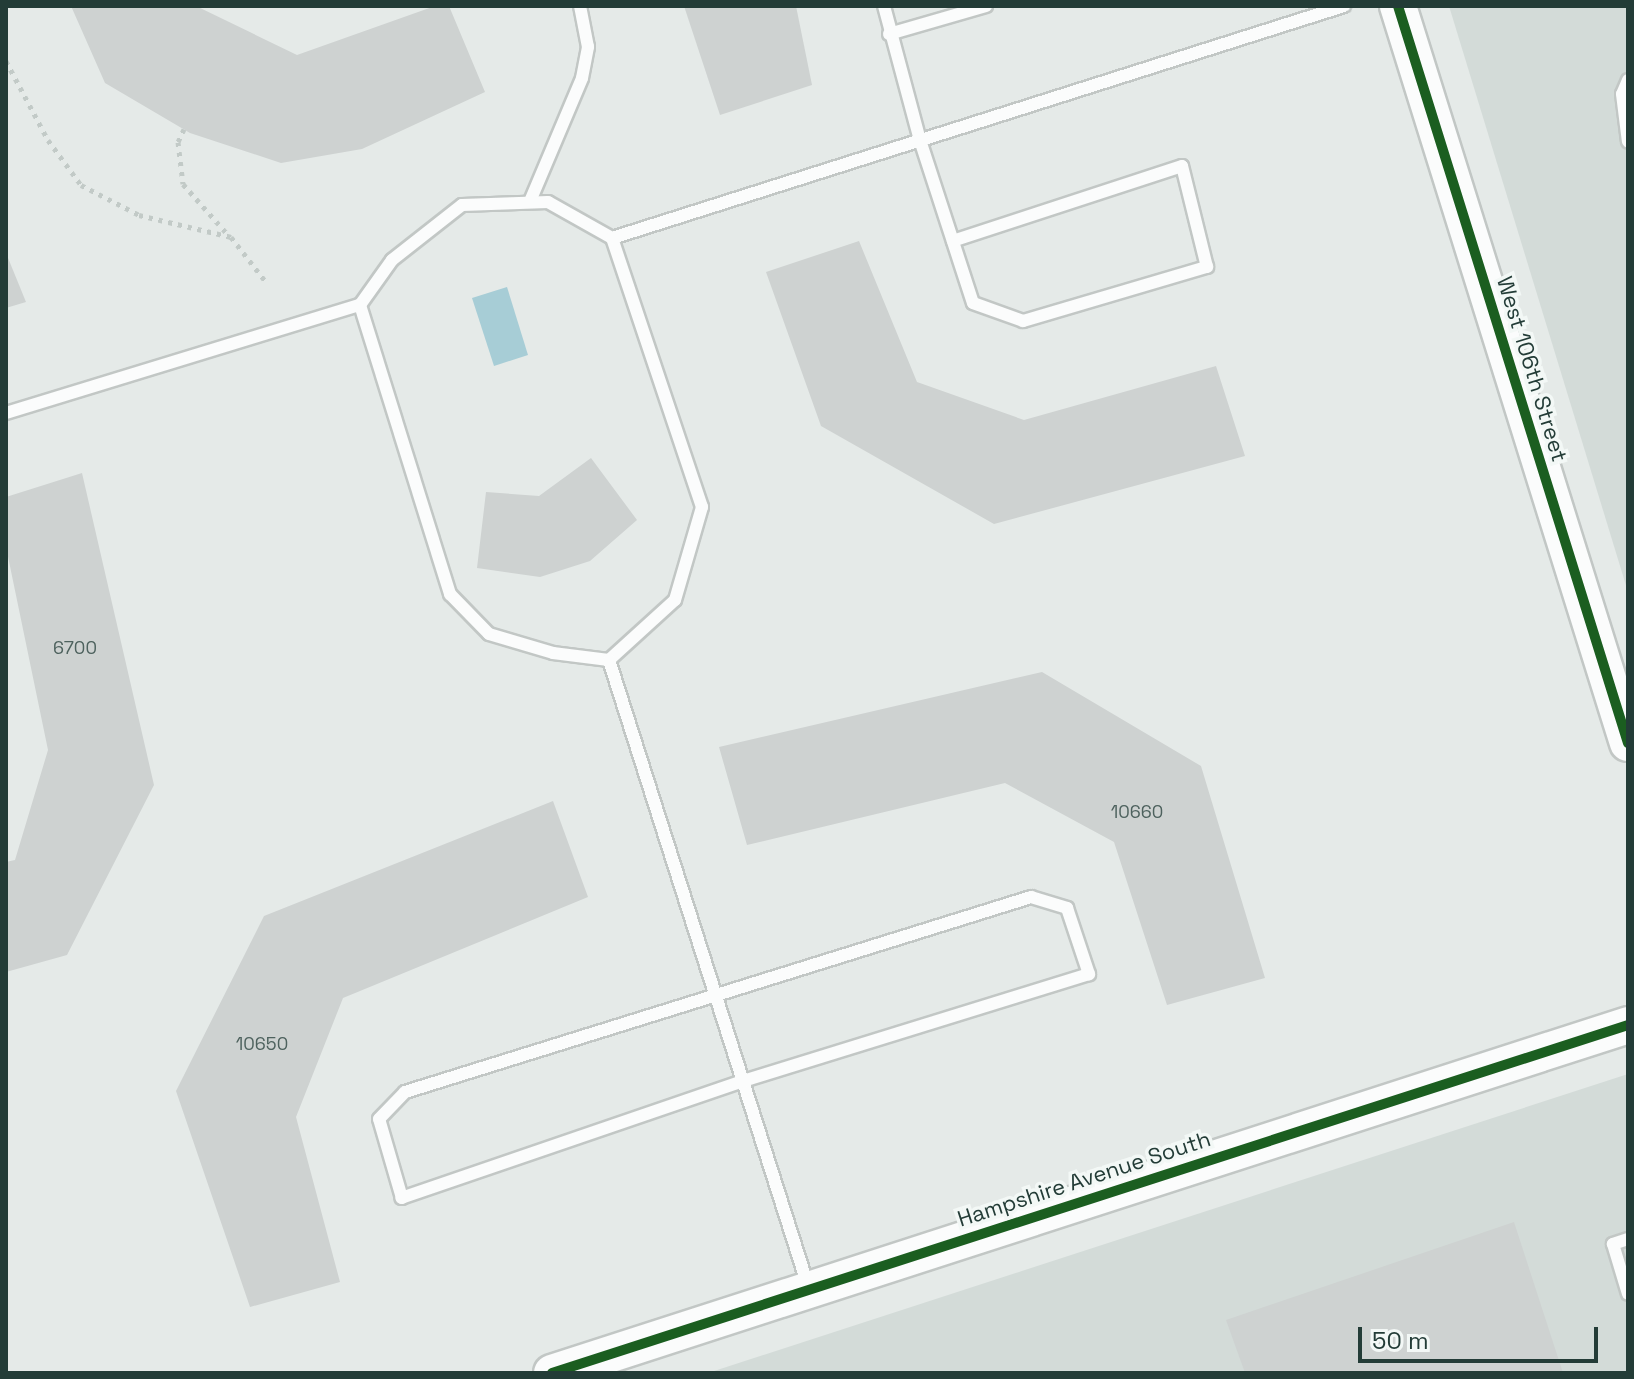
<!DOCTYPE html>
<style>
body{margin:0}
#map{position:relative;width:1634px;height:1379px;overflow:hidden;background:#e5eae8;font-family:"Space Grotesk",sans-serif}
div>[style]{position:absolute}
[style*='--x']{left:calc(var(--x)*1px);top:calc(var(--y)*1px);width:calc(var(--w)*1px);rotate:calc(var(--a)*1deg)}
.built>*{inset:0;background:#d3dbd8}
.water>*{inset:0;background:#a7cdd6}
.building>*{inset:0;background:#ced2d1}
.path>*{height:5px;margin-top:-2.5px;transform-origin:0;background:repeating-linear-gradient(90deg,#c2cac7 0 4px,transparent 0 10px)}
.roads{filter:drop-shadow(2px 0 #c2c7c5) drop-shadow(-2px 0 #c2c7c5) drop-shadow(0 2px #c2c7c5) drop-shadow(0 -2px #c2c7c5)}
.lane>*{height:12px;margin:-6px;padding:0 6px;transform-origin:6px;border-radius:6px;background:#fbfcfc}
.secondary>*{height:36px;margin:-18px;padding:0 18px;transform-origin:18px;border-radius:18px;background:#fbfcfc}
.cycleway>*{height:10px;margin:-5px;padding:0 5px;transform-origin:5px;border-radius:5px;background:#1b5e20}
span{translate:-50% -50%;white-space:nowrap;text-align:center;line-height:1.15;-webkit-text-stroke:7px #f3f8f6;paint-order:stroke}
.number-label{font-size:18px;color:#4e625e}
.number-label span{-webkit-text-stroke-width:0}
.street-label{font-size:22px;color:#233c37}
.frame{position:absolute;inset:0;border:8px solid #233c37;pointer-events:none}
.scale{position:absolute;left:1358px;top:1327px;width:240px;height:36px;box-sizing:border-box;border:4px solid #233c37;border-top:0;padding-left:10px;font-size:24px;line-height:28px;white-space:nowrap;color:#233c37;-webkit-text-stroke:6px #f3f8f6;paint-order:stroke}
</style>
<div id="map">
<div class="built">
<i style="clip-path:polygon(1449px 6px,1628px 6px,1628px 592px)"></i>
<i style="clip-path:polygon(1628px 1074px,1628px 1373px,708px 1373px)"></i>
</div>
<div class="water">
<i style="clip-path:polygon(507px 287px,528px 355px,494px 366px,472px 298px)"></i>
</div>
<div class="building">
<i style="clip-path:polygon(71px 6px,196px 6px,297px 55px,435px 6px,449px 6px,485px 92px,362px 149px,281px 163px,190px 133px,105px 83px)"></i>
<i style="clip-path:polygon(684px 6px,796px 6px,812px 85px,720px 115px)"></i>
<i style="clip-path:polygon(859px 241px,917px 382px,1024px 420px,1216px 366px,1245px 456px,994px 524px,821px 426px,766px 272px)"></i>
<i style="clip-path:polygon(6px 253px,26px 302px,6px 308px)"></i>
<i style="clip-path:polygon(591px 458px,637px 520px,590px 561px,540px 577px,477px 568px,486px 492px,539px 496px)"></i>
<i style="clip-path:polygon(82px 473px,154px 785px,67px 955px,6px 972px,6px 862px,15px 860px,48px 750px,6px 547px,6px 497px)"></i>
<i style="clip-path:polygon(1042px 672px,1201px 766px,1265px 978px,1167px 1005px,1114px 842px,1005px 783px,747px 845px,719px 747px)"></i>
<i style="clip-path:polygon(553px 801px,588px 897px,343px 998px,296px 1117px,340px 1282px,250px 1307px,176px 1091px,264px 916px)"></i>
<i style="clip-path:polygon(1514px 1222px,1563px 1373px,1245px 1373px,1226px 1320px)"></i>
</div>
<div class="path">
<i style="--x:6;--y:61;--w:89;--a:62"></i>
<i style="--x:48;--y:140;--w:56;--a:53.7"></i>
<i style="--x:81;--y:185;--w:65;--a:27.3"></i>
<i style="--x:139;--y:215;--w:95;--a:13.4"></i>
<i style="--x:231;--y:237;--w:57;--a:52.1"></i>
<i style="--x:184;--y:129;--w:14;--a:115"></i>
<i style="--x:178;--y:142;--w:42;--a:83.2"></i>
<i style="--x:183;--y:184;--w:71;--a:48.4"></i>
</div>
<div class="roads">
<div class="lane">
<i style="--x:884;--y:6;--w:139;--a:75"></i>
<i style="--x:920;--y:140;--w:171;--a:72"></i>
<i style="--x:973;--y:303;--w:53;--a:19.8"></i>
<i style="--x:1023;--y:321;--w:192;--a:-16.4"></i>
<i style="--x:1207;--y:267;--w:104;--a:-103.9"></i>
<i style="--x:1182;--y:166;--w:241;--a:161.9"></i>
<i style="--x:889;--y:34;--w:101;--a:-16.1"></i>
<i style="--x:1628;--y:80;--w:15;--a:113"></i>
<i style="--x:1622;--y:94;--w:48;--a:82.9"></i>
<i style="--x:531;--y:199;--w:131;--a:-67.1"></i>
<i style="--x:582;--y:78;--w:32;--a:-79"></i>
<i style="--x:588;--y:47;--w:42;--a:-101"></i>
<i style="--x:360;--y:305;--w:303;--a:72.7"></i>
<i style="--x:450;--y:594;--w:56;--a:45.7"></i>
<i style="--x:489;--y:634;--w:67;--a:16.5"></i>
<i style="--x:553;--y:653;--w:56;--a:7.1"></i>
<i style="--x:609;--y:660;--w:89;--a:-42.3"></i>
<i style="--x:675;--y:600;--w:97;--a:-73.8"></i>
<i style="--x:702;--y:507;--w:284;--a:-108.5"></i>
<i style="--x:6;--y:413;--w:370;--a:-17"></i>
<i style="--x:360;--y:305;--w:55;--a:-54.6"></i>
<i style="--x:392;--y:260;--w:89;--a:-38.2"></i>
<i style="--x:462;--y:205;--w:86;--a:-2"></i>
<i style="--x:548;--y:202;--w:73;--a:29.4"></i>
<i style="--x:612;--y:238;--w:768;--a:-17.59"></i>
<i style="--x:609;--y:660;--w:657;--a:72.36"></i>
<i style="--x:1031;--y:897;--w:38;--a:17"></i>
<i style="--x:1067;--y:908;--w:70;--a:71.6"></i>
<i style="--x:1089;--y:974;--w:362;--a:162.8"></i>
<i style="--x:743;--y:1081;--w:361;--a:161.1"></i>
<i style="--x:402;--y:1198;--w:82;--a:-106.2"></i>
<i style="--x:379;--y:1119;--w:37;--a:-46"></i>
<i style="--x:405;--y:1092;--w:656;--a:-17.3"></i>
<i style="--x:1628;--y:1239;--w:16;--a:162"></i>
<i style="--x:1613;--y:1244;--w:52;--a:73.3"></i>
</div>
<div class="secondary">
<i style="--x:1398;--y:6;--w:772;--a:72.67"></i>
<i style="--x:552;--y:1373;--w:1131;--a:-17.92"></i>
</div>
</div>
<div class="cycleway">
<i style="--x:1398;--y:6;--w:772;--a:72.67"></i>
<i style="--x:552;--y:1373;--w:1131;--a:-17.92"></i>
</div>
<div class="number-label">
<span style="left:75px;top:648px">6700</span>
<span style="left:1137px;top:812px">10660</span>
<span style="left:262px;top:1044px">10650</span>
</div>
<div class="street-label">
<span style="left:1532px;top:369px;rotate:73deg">West 106th Street</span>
<span style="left:1084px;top:1179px;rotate:-18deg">Hampshire Avenue South</span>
</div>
<div class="frame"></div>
<div class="scale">50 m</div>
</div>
